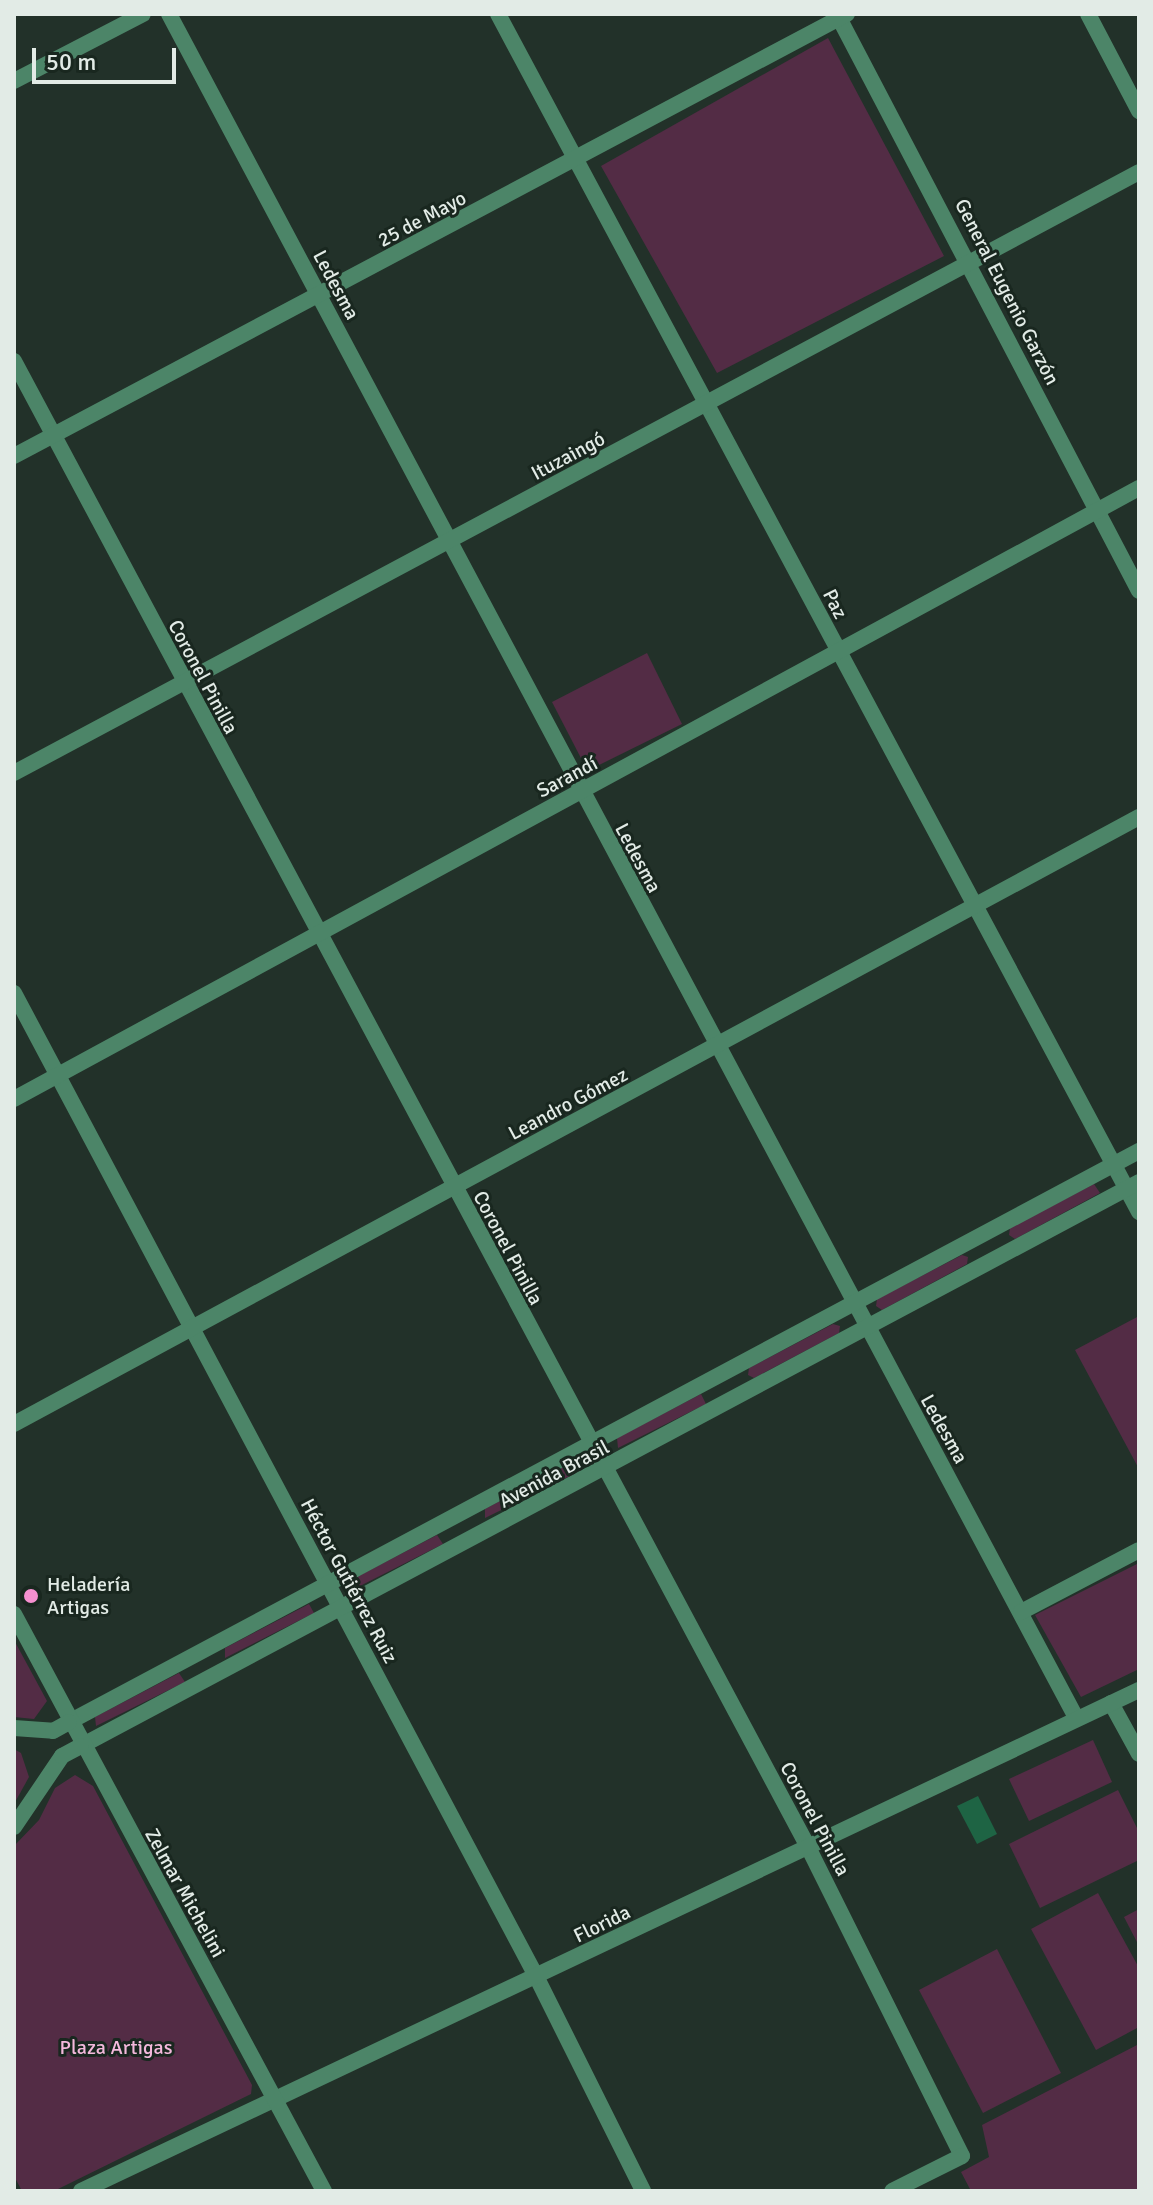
<!DOCTYPE html>
<meta charset="utf-8">
<style>
body{margin:0}
#map{position:relative;width:1153px;height:2205px;overflow:hidden;background:#223129;font-family:Signika,sans-serif}
div>[style]{position:absolute}
[style*='--x']{left:calc(var(--x)*1px);top:calc(var(--y)*1px);width:calc(var(--w)*1px);rotate:calc(var(--a)*1deg)}
.green>*{inset:0;background:#532c45}
.building>*{inset:0;background:#1e6444}
.minor>*{height:16px;margin:-8px;padding:0 8px;transform-origin:8px;border-radius:8px;background:#4c8568}
.tertiary>*{height:16px;margin:-8px;padding:0 8px;transform-origin:8px;border-radius:8px;background:#4c8568}
.dots>*{width:22px;height:22px;translate:-50% -50%;box-sizing:border-box;border:4px solid #19271f;border-radius:50%}
span{translate:-50% -50%;white-space:nowrap;text-align:center;line-height:1.15;-webkit-text-stroke:6px #19271f;paint-order:stroke}
.street-label{font-size:20px;color:#e2ebe6}
.poi-label{font-size:20px;color:#e2ebe6}
.left{translate:0 -50%;text-align:left}
.park-label{font-size:20px;color:#f4b8dc}
.frame{position:absolute;inset:0;border:16px solid #e2ebe6;pointer-events:none}
.scale{position:absolute;left:32px;top:48px;width:144px;height:36px;box-sizing:border-box;border:4px solid #e2ebe6;border-top:0;padding-left:10px;font-size:24px;line-height:28px;white-space:nowrap;color:#e2ebe6;-webkit-text-stroke:6px #19271f;paint-order:stroke}
</style>
<div id="map">
<div class="green">
<i style="clip-path:polygon(828px 38px,944px 256px,717px 373px,601px 166px)"></i>
<i style="clip-path:polygon(647px 653px,682px 724px,597px 766px,584px 764px,552px 702px)"></i>
<i style="clip-path:polygon(1094px 1184px,1100px 1193px,1015px 1239px,1009px 1235px,1010px 1228px)"></i>
<i style="clip-path:polygon(962px 1255px,968px 1257px,967px 1264px,882px 1310px,876px 1306px,877px 1299px)"></i>
<i style="clip-path:polygon(1139px 1316px,1139px 1469px,1075px 1350px)"></i>
<i style="clip-path:polygon(833px 1324px,840px 1326px,839px 1333px,754px 1378px,748px 1375px,749px 1368px)"></i>
<i style="clip-path:polygon(701px 1394px,706px 1404px,618px 1448px,617px 1438px)"></i>
<i style="clip-path:polygon(568px 1464px,574px 1474px,485px 1518px,485px 1509px)"></i>
<i style="clip-path:polygon(437px 1535px,443px 1544px,354px 1589px,353px 1579px)"></i>
<i style="clip-path:polygon(1139px 1563px,1139px 1669px,1081px 1697px,1035px 1615px)"></i>
<i style="clip-path:polygon(309px 1604px,314px 1613px,225px 1658px,225px 1648px)"></i>
<i style="clip-path:polygon(14px 1640px,47px 1701px,34px 1719px,14px 1717px)"></i>
<i style="clip-path:polygon(179px 1673px,185px 1682px,96px 1726px,95px 1717px)"></i>
<i style="clip-path:polygon(1093px 1740px,1112px 1782px,1029px 1821px,1009px 1779px)"></i>
<i style="clip-path:polygon(14px 1749px,21px 1753px,29px 1777px,14px 1804px)"></i>
<i style="clip-path:polygon(75px 1775px,93px 1786px,252px 2085px,251px 2094px,54px 2191px,22px 2191px,14px 2176px,14px 1846px,39px 1820px,55px 1788px)"></i>
<i style="clip-path:polygon(1118px 1790px,1139px 1832px,1139px 1860px,1040px 1908px,1009px 1844px)"></i>
<i style="clip-path:polygon(1098px 1893px,1139px 1968px,1139px 2027px,1096px 2050px,1031px 1929px)"></i>
<i style="clip-path:polygon(1139px 1909px,1139px 1946px,1124px 1917px)"></i>
<i style="clip-path:polygon(997px 1949px,1061px 2073px,983px 2113px,919px 1990px)"></i>
<i style="clip-path:polygon(1139px 2044px,1139px 2191px,971px 2191px,961px 2172px,989px 2157px,982px 2125px)"></i>
</div>
<div class="building">
<i style="clip-path:polygon(978px 1796px,997px 1834px,977px 1844px,957px 1806px)"></i>
</div>
<div class="minor">
<i style="--x:169;--y:14;--w:1930;--a:61.97"></i>
<i style="--x:498;--y:14;--w:1359;--a:61.85"></i>
<i style="--x:837;--y:14;--w:651;--a:62.37"></i>
<i style="--x:1088;--y:14;--w:110;--a:62.3"></i>
<i style="--x:14;--y:81;--w:145;--a:-27.4"></i>
<i style="--x:14;--y:361;--w:1685;--a:61.88"></i>
<i style="--x:808;--y:1847;--w:345;--a:63.5"></i>
<i style="--x:962;--y:2156;--w:78;--a:153.4"></i>
<i style="--x:14;--y:456;--w:943;--a:-27.95"></i>
<i style="--x:14;--y:773;--w:1275;--a:-28.11"></i>
<i style="--x:14;--y:993;--w:1115;--a:62.03"></i>
<i style="--x:537;--y:1978;--w:238;--a:63.5"></i>
<i style="--x:14;--y:1099;--w:1280;--a:-28.51"></i>
<i style="--x:14;--y:1424;--w:1278;--a:-28.35"></i>
<i style="--x:1021;--y:1612;--w:133;--a:-27.7"></i>
<i style="--x:1111;--y:1703;--w:58;--a:61.2"></i>
<i style="--x:69;--y:1722;--w:1213;--a:-28.09"></i>
<i style="--x:81;--y:1746;--w:1199;--a:-28.06"></i>
<i style="--x:81;--y:2191;--w:1171;--a:-25.34"></i>
</div>
<div class="tertiary">
<i style="--x:14;--y:1614;--w:655;--a:61.75"></i>
<i style="--x:14;--y:1728;--w:39;--a:4"></i>
<i style="--x:53;--y:1731;--w:18;--a:-29"></i>
<i style="--x:14;--y:1827;--w:86;--a:-55.9"></i>
<i style="--x:62;--y:1756;--w:21;--a:-28"></i>
</div>
<div class="dots">
<i style="left:31px;top:1596px;background:#f690d0"></i>
</div>
<div class="street-label">
<span style="left:422px;top:219px;rotate:-28deg">25 de Mayo</span>
<span style="left:336px;top:285px;rotate:62deg">Ledesma</span>
<span style="left:1007px;top:292px;rotate:63deg">General Eugenio Garzón</span>
<span style="left:568px;top:456px;rotate:-28deg">Ituzaingó</span>
<span style="left:835px;top:604px;rotate:63deg">Paz</span>
<span style="left:203px;top:677px;rotate:62deg">Coronel Pinilla</span>
<span style="left:567px;top:777px;rotate:-28deg">Sarandí</span>
<span style="left:638px;top:858px;rotate:62deg">Ledesma</span>
<span style="left:568px;top:1104px;rotate:-28deg">Leandro Gómez</span>
<span style="left:508px;top:1248px;rotate:62deg">Coronel Pinilla</span>
<span style="left:944px;top:1429px;rotate:61deg">Ledesma</span>
<span style="left:554px;top:1474px;rotate:-28deg">Avenida Brasil</span>
<span style="left:349px;top:1581px;rotate:62deg">Héctor Gutiérrez Ruiz</span>
<span style="left:815px;top:1819px;rotate:62deg">Coronel Pinilla</span>
<span style="left:185px;top:1893px;rotate:61deg">Zelmar Michelini</span>
<span style="left:602px;top:1924px;rotate:-26deg">Florida</span>
</div>
<div class="poi-label">
<span class="left" style="left:47px;top:1596px">Heladería<br>Artigas</span>
</div>
<div class="park-label">
<span style="left:116px;top:2047px">Plaza Artigas</span>
</div>
<div class="frame"></div>
<div class="scale">50 m</div>
</div>
